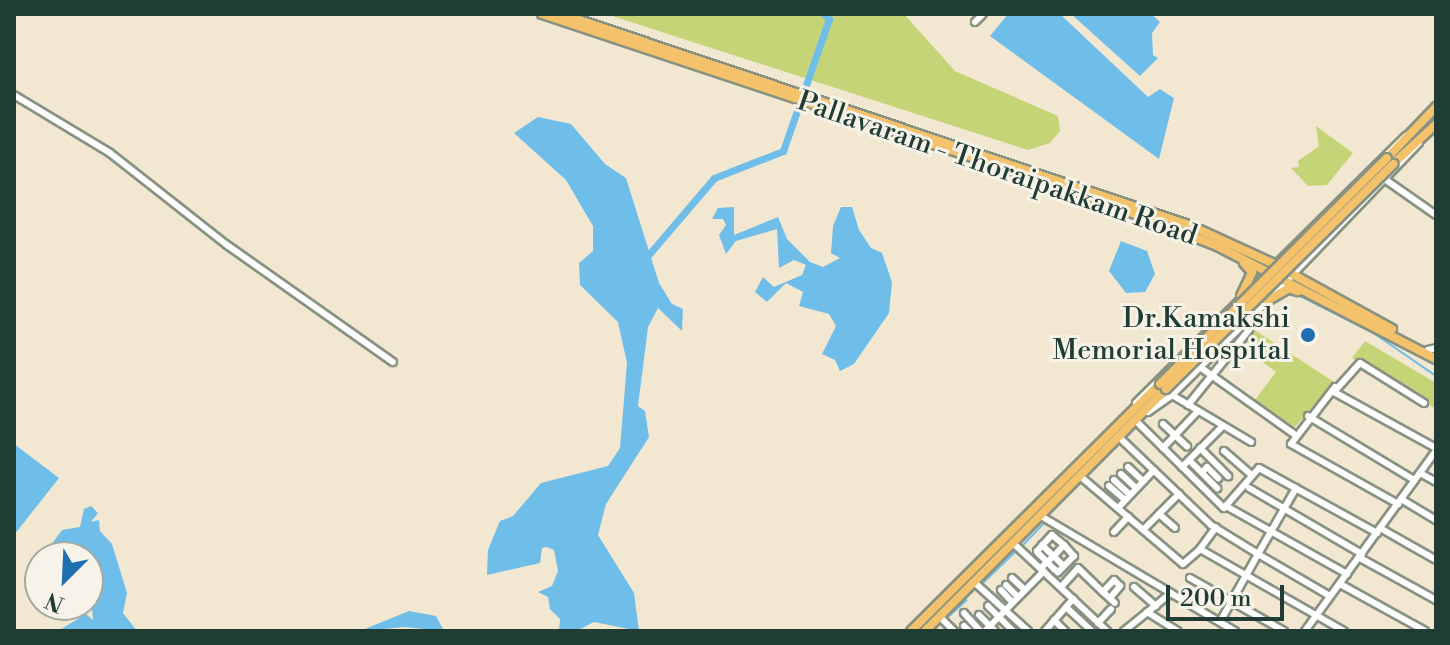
<!DOCTYPE html>
<style>
body{margin:0}
#map{position:relative;width:1450px;height:645px;overflow:hidden;background:#f2e8d1;font-family:"Libre Bodoni",serif}
div>[style]{position:absolute}
[style*='--x']{left:calc(var(--x)*1px);top:calc(var(--y)*1px);width:calc(var(--w)*1px);rotate:calc(var(--a)*1deg)}
.green>*{inset:0;background:#c4d476}
.water>*{inset:0;background:#6fbde9}
.stream>*{height:2px;margin:-1px;padding:0 1px;transform-origin:1px;border-radius:1px;background:#6fbde9}
.river>*{height:7px;margin:-3.5px;padding:0 3.5px;transform-origin:3.5px;border-radius:3.5px;background:#6fbde9}
.roads{filter:drop-shadow(2px 0 #889282) drop-shadow(-2px 0 #889282) drop-shadow(0 2px #889282) drop-shadow(0 -2px #889282)}
.minor>*{height:6px;margin:-3px;padding:0 3px;transform-origin:3px;border-radius:3px;background:#fff}
.major>*{height:8px;margin:-4px;padding:0 4px;transform-origin:4px;border-radius:4px;background:#f3c26a}
.bridges{filter:drop-shadow(2px 0 #889282) drop-shadow(-2px 0 #889282) drop-shadow(0 2px #889282) drop-shadow(0 -2px #889282)}
.major-bridge>*{height:8px;margin:-4px;padding:0 4px;transform-origin:4px;border-radius:4px;background:#f3c26a}
.dots>*{width:22px;height:22px;translate:-50% -50%;box-sizing:border-box;border:4px solid #f7f3e8;border-radius:50%}
span{translate:-50% -50%;white-space:nowrap;text-align:center;line-height:1.15;-webkit-text-stroke:6px #f7f3e8;paint-order:stroke}
.street-label{font-size:28px;color:#1f3d34}
.poi-label{font-size:28px;color:#1f3d34}
.right{translate:-100% -50%;text-align:right}
.frame{position:absolute;inset:0;border:16px solid #1f3d34;pointer-events:none}
.north{position:absolute;left:24px;top:541px;width:80px;height:80px;box-sizing:border-box;background:#f7f3e8;border:2px solid #a1aaa0;border-radius:50%;rotate:204deg;font-size:22px;font-weight:700;line-height:32px;text-align:center;color:#1f3d34}
.north::after{content:'';display:block;margin:auto;width:28px;height:36px;background:#1f6fb2;clip-path:polygon(50% 0,100% 100%,50% 72%,0 100%)}
.scale{position:absolute;left:1166px;top:585px;width:118px;height:36px;box-sizing:border-box;border:4px solid #1f3d34;border-top:0;padding-left:10px;font-size:24px;line-height:28px;white-space:nowrap;color:#1f3d34;-webkit-text-stroke:6px #f7f3e8;paint-order:stroke}
</style>
<div id="map">
<div class="green">
<i style="clip-path:polygon(606px 14px,904px 14px,955px 71px,1058px 116px,1060px 131px,1050px 143px,1028px 150px)"></i>
<i style="clip-path:polygon(1316px 126px,1353px 153px,1327px 185px,1308px 186px,1291px 168px,1299px 167px,1298px 161px,1319px 146px)"></i>
<i style="clip-path:polygon(1253px 329px,1334px 382px,1295px 427px,1255px 400px,1276px 372px,1239px 345px)"></i>
<i style="clip-path:polygon(1365px 341px,1436px 383px,1436px 409px,1352px 358px)"></i>
</div>
<div class="water">
<i style="clip-path:polygon(1008px 14px,1060px 14px,1148px 97px,1160px 89px,1174px 98px,1159px 159px,990px 36px)"></i>
<i style="clip-path:polygon(1071px 14px,1151px 14px,1160px 22px,1152px 33px,1153px 55px,1158px 58px,1140px 76px)"></i>
<i style="clip-path:polygon(538px 117px,571px 124px,605px 164px,626px 178px,659px 283px,672px 304px,683px 309px,682px 331px,658px 308px,648px 327px,638px 406px,645px 411px,649px 437px,606px 504px,598px 535px,634px 593px,639px 631px,594px 622px,576px 631px,559px 631px,560px 619px,550px 609px,548px 597px,538px 592px,552px 586px,558px 571px,554px 550px,547px 547px,542px 548px,540px 563px,487px 575px,488px 550px,500px 521px,513px 516px,541px 483px,608px 466px,620px 448px,627px 363px,618px 322px,580px 285px,579px 263px,593px 251px,593px 226px,566px 180px,514px 133px)"></i>
<i style="clip-path:polygon(734px 207px,734px 235px,778px 217px,787px 239px,810px 262px,823px 267px,840px 258px,831px 253px,833px 226px,841px 207px,852px 207px,859px 230px,871px 248px,882px 253px,892px 282px,889px 313px,854px 364px,840px 371px,835px 360px,822px 354px,836px 326px,829px 314px,799px 306px,803px 292px,786px 283px,767px 302px,755px 292px,763px 277px,774px 287px,802px 275px,806px 265px,794px 260px,779px 268px,777px 229px,736px 241px,726px 254px,719px 235px,726px 225px,723px 219px,712px 219px,718px 208px)"></i>
<i style="clip-path:polygon(1121px 241px,1147px 251px,1155px 274px,1145px 292px,1126px 293px,1109px 271px)"></i>
<i style="clip-path:polygon(14px 444px,59px 478px,14px 535px)"></i>
<i style="clip-path:polygon(91px 506px,98px 513px,91px 522px,99px 520px,100px 531px,112px 544px,127px 593px,123px 613px,137px 631px,58px 631px,86px 614px,93px 620px,88px 557px,42px 557px,62px 530px,80px 527px,84px 509px)"></i>
<i style="clip-path:polygon(409px 611px,436px 616px,444px 631px,405px 627px,360px 631px)"></i>
</div>
<div class="stream">
<i style="--x:1296;--y:294;--w:85;--a:26.6"></i>
<i style="--x:1372;--y:332;--w:78;--a:34.5"></i>
<i style="--x:1021;--y:547;--w:33;--a:-46"></i>
<i style="--x:984;--y:582;--w:45;--a:-44.1"></i>
<i style="--x:948;--y:617;--w:25;--a:-42"></i>
</div>
<div class="river">
<i style="--x:644;--y:260;--w:108;--a:-49.5"></i>
<i style="--x:714;--y:178;--w:74;--a:-21.4"></i>
<i style="--x:783;--y:151;--w:140;--a:-70.8"></i>
<i style="--x:829;--y:19;--w:7;--a:-135"></i>
</div>
<div class="roads">
<div class="minor">
<i style="--x:975;--y:22;--w:11;--a:-45"></i>
<i style="--x:14;--y:95;--w:112;--a:31.1"></i>
<i style="--x:110;--y:153;--w:149;--a:38.2"></i>
<i style="--x:227;--y:245;--w:203;--a:35.2"></i>
<i style="--x:1386;--y:180;--w:61;--a:35"></i>
<i style="--x:1275;--y:293;--w:208;--a:-46.2"></i>
<i style="--x:1428;--y:350;--w:8;--a:-14"></i>
<i style="--x:1200;--y:367;--w:115;--a:35.5"></i>
<i style="--x:1335;--y:387;--w:72;--a:127.7"></i>
<i style="--x:1291;--y:444;--w:123;--a:29.3"></i>
<i style="--x:1172;--y:395;--w:92;--a:30.7"></i>
<i style="--x:1136;--y:403;--w:380;--a:-44.7"></i>
<i style="--x:1424;--y:403;--w:75;--a:-148"></i>
<i style="--x:1360;--y:363;--w:39;--a:132"></i>
<i style="--x:1334;--y:392;--w:116;--a:28.8"></i>
<i style="--x:1188;--y:405;--w:97;--a:-50.9"></i>
<i style="--x:1148;--y:412;--w:29;--a:-35"></i>
<i style="--x:1172;--y:395;--w:134;--a:-44.7"></i>
<i style="--x:1308;--y:416;--w:124;--a:31.1"></i>
<i style="--x:1137;--y:422;--w:122;--a:44.7"></i>
<i style="--x:1224;--y:508;--w:53;--a:-48.8"></i>
<i style="--x:1259;--y:468;--w:135;--a:28.8"></i>
<i style="--x:1163;--y:424;--w:33;--a:43"></i>
<i style="--x:1120;--y:438;--w:126;--a:43.7"></i>
<i style="--x:1211;--y:525;--w:55;--a:31.7"></i>
<i style="--x:1258;--y:554;--w:78;--a:119.2"></i>
<i style="--x:1163;--y:448;--w:51;--a:-46.6"></i>
<i style="--x:1200;--y:448;--w:40;--a:45"></i>
<i style="--x:1224;--y:451;--w:35;--a:41"></i>
<i style="--x:1189;--y:460;--w:40;--a:45"></i>
<i style="--x:1128;--y:467;--w:21;--a:43"></i>
<i style="--x:1182;--y:467;--w:58;--a:-45"></i>
<i style="--x:1202;--y:472;--w:7;--a:-45"></i>
<i style="--x:1207;--y:467;--w:16;--a:45"></i>
<i style="--x:1420;--y:473;--w:18;--a:29"></i>
<i style="--x:1121;--y:474;--w:21;--a:43"></i>
<i style="--x:1080;--y:476;--w:135;--a:40.5"></i>
<i style="--x:1183;--y:564;--w:23;--a:-41"></i>
<i style="--x:1200;--y:549;--w:166;--a:29.7"></i>
<i style="--x:1114;--y:480;--w:22;--a:43"></i>
<i style="--x:1109;--y:486;--w:21;--a:41"></i>
<i style="--x:1249;--y:488;--w:131;--a:30.3"></i>
<i style="--x:1296;--y:488;--w:76;--a:119.9"></i>
<i style="--x:1258;--y:554;--w:83;--a:30.3"></i>
<i style="--x:1401;--y:499;--w:41;--a:31"></i>
<i style="--x:1226;--y:506;--w:139;--a:29.3"></i>
<i style="--x:1118;--y:508;--w:52;--a:-46.5"></i>
<i style="--x:1159;--y:514;--w:21;--a:41"></i>
<i style="--x:1041;--y:516;--w:226;--a:30.7"></i>
<i style="--x:1380;--y:528;--w:64;--a:29.7"></i>
<i style="--x:1143;--y:530;--w:51;--a:-45"></i>
<i style="--x:1114;--y:532;--w:21;--a:-47"></i>
<i style="--x:1013;--y:543;--w:129;--a:43.1"></i>
<i style="--x:1042;--y:545;--w:30;--a:44"></i>
<i style="--x:1200;--y:549;--w:27;--a:-54"></i>
<i style="--x:1360;--y:558;--w:87;--a:28.9"></i>
<i style="--x:1041;--y:568;--w:8;--a:-45"></i>
<i style="--x:1047;--y:562;--w:9;--a:-41"></i>
<i style="--x:1054;--y:556;--w:15;--a:-48"></i>
<i style="--x:1064;--y:545;--w:15;--a:48"></i>
<i style="--x:1074;--y:556;--w:23;--a:135"></i>
<i style="--x:1058;--y:572;--w:5;--a:-143"></i>
<i style="--x:1054;--y:569;--w:23;--a:-135"></i>
<i style="--x:1038;--y:553;--w:2;--a:-117"></i>
<i style="--x:1037;--y:551;--w:22;--a:-47"></i>
<i style="--x:1052;--y:535;--w:16;--a:40"></i>
<i style="--x:1012;--y:578;--w:18;--a:43"></i>
<i style="--x:1190;--y:578;--w:108;--a:29.4"></i>
<i style="--x:974;--y:582;--w:73;--a:42.2"></i>
<i style="--x:1340;--y:584;--w:97;--a:28.9"></i>
<i style="--x:1006;--y:585;--w:17;--a:45"></i>
<i style="--x:1061;--y:587;--w:25;--a:-48"></i>
<i style="--x:1078;--y:568;--w:35;--a:44"></i>
<i style="--x:1134;--y:587;--w:29;--a:41"></i>
<i style="--x:1001;--y:590;--w:16;--a:47"></i>
<i style="--x:1110;--y:598;--w:16;--a:-50"></i>
<i style="--x:1120;--y:586;--w:8;--a:-135"></i>
<i style="--x:1114;--y:580;--w:16;--a:133"></i>
<i style="--x:1103;--y:592;--w:16;--a:43"></i>
<i style="--x:988;--y:606;--w:35;--a:45"></i>
<i style="--x:1066;--y:607;--w:35;--a:43"></i>
<i style="--x:1147;--y:612;--w:36;--a:32"></i>
<i style="--x:964;--y:613;--w:24;--a:48"></i>
<i style="--x:979;--y:615;--w:23;--a:45"></i>
<i style="--x:939;--y:616;--w:21;--a:45"></i>
<i style="--x:1054;--y:620;--w:16;--a:45"></i>
<i style="--x:1098;--y:623;--w:19;--a:-47"></i>
<i style="--x:964;--y:626;--w:7;--a:45"></i>
<i style="--x:985;--y:631;--w:84;--a:-45.5"></i>
<i style="--x:1045;--y:631;--w:43;--a:-48.8"></i>
<i style="--x:1124;--y:631;--w:60;--a:-39"></i>
<i style="--x:1305;--y:631;--w:223;--a:-54"></i>
</div>
<div class="major">
<i style="--x:542;--y:14;--w:570;--a:18.4"></i>
<i style="--x:1083;--y:194;--w:144;--a:21.2"></i>
<i style="--x:1217;--y:246;--w:246;--a:27.3"></i>
<i style="--x:561;--y:14;--w:662;--a:18.57"></i>
<i style="--x:1189;--y:225;--w:91;--a:24.6"></i>
<i style="--x:1272;--y:263;--w:137;--a:28.8"></i>
<i style="--x:1387;--y:158;--w:71;--a:-46.1"></i>
<i style="--x:1393;--y:164;--w:59;--a:-42.9"></i>
<i style="--x:1241;--y:296;--w:26;--a:-65"></i>
<i style="--x:1252;--y:272;--w:12;--a:-132"></i>
<i style="--x:1265;--y:302;--w:28;--a:-30"></i>
<i style="--x:1289;--y:288;--w:9;--a:21"></i>
<i style="--x:911;--y:631;--w:351;--a:-44.8"></i>
<i style="--x:925;--y:631;--w:342;--a:-45.1"></i>
</div>
</div>
<div class="bridges">
<div class="major-bridge">
<i style="--x:1160;--y:384;--w:320;--a:-44.9"></i>
<i style="--x:1166;--y:389;--w:320;--a:-44.7"></i>
</div>
</div>
<div class="dots">
<i style="left:1308px;top:335px;background:#1f6fb2"></i>
</div>
<div class="street-label">
<span style="left:997px;top:169px;rotate:19deg">Pallavaram - Thoraipakkam Road</span>
</div>
<div class="poi-label">
<span class="right" style="left:1290px;top:335px">Dr.Kamakshi<br>Memorial Hospital</span>
</div>
<div class="frame"></div>
<div class="north">N</div>
<div class="scale">200 m</div>
</div>
